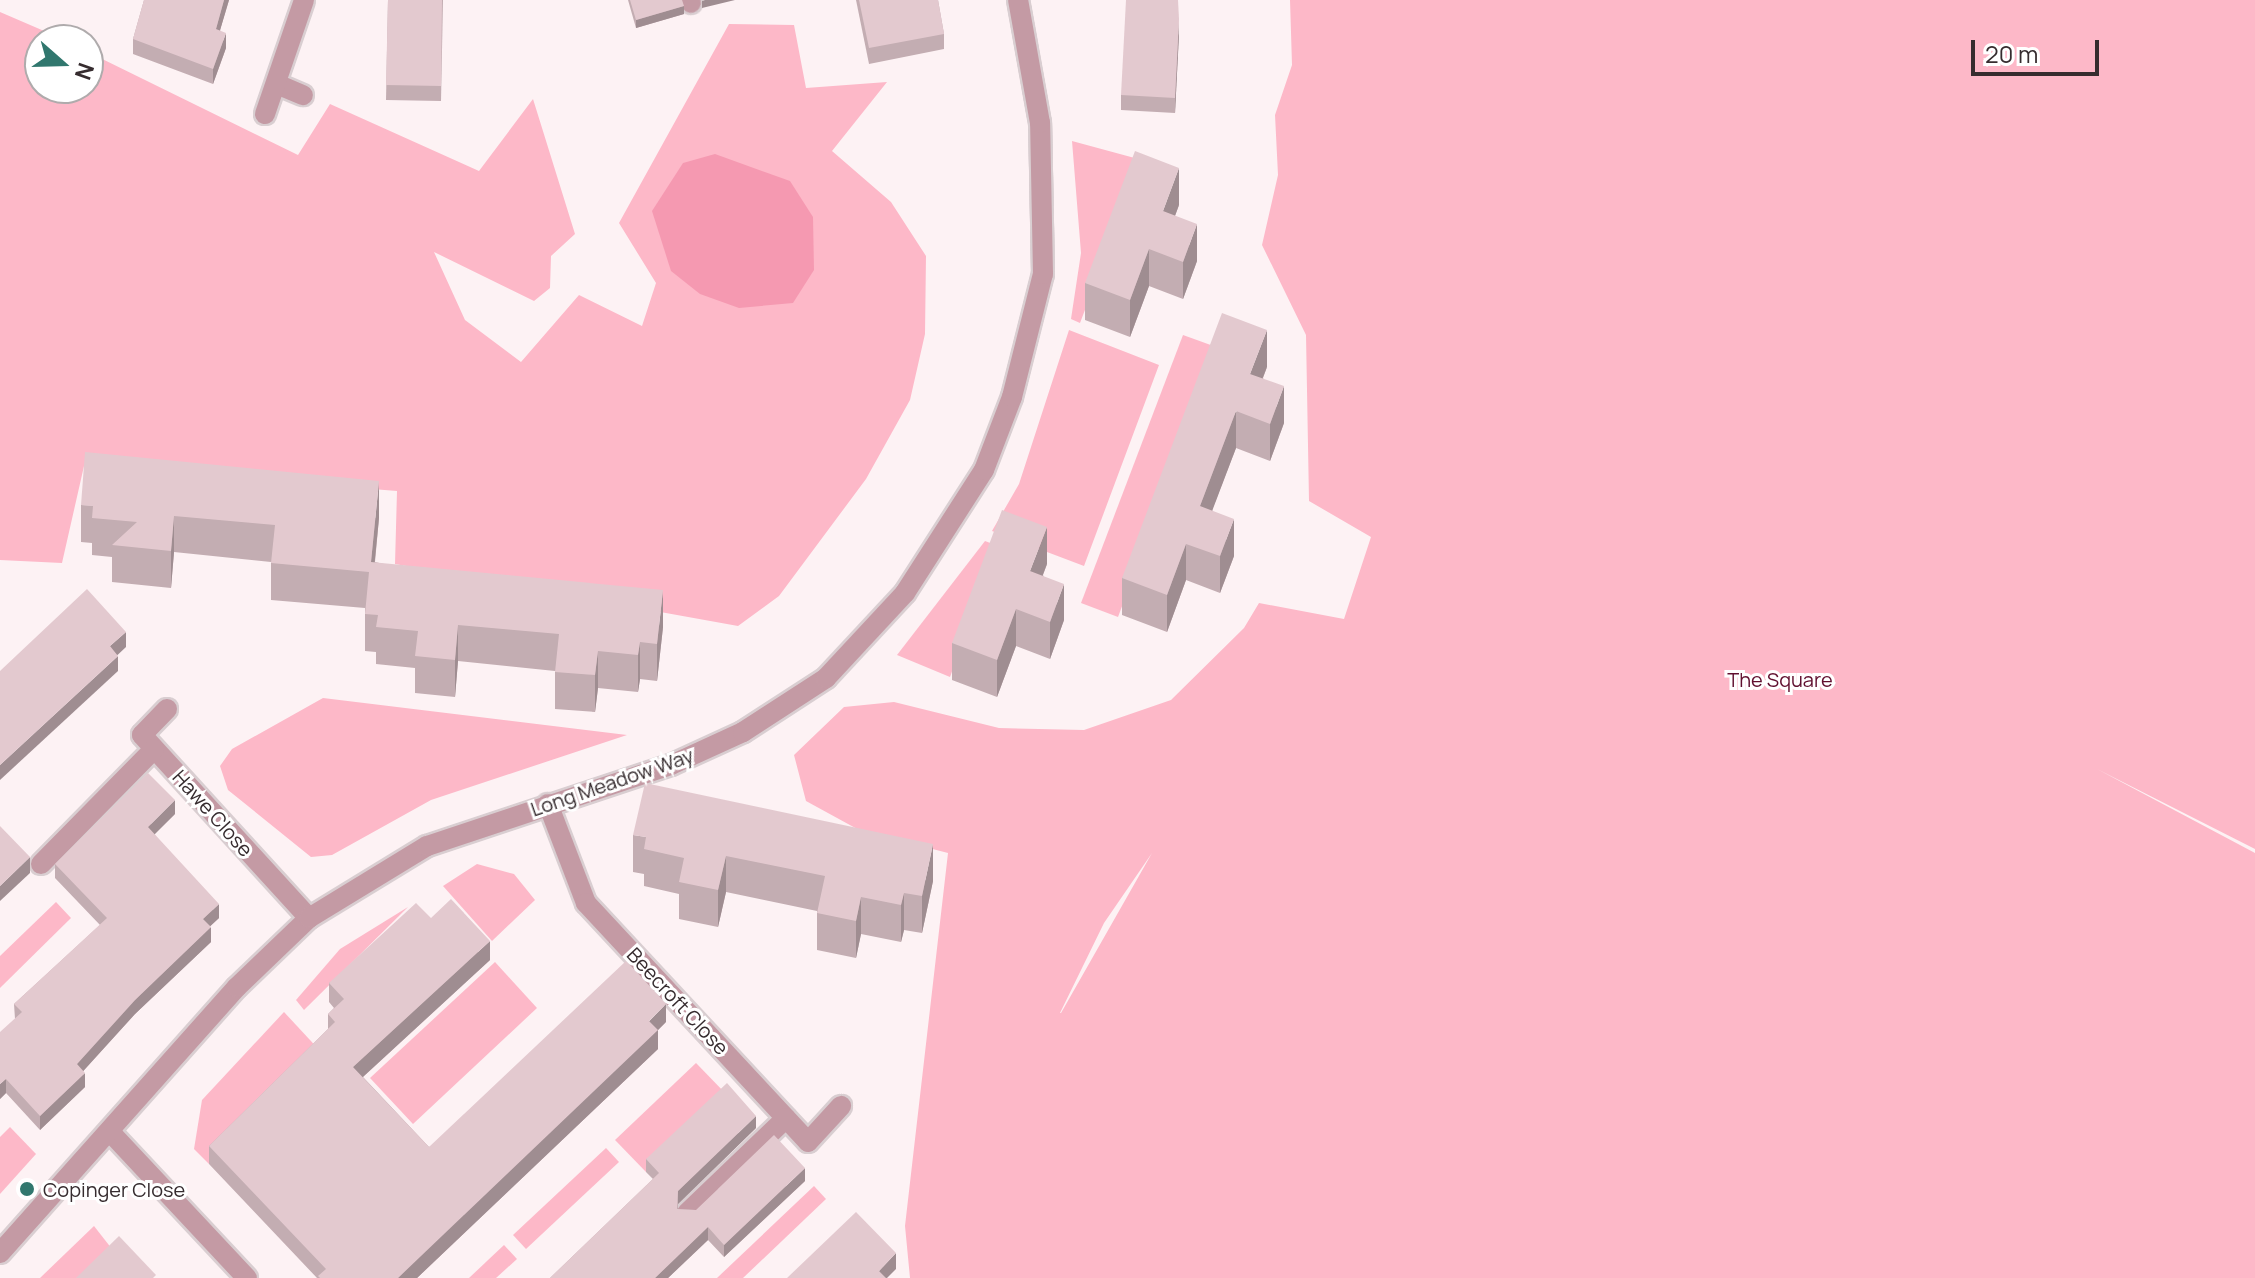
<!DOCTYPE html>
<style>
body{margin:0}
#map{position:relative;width:2255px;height:1278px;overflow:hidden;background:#fdf2f4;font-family:Manrope,sans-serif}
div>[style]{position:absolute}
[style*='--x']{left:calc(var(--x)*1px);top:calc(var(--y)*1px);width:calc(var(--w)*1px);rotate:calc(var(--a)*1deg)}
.green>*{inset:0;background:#fdb8c8}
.water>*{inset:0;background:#f599b1}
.roads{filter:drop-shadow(2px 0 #d9ced1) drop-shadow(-2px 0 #d9ced1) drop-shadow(0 2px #d9ced1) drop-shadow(0 -2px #d9ced1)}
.minor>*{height:20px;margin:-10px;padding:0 10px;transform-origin:10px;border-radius:10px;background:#c49aa4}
.wall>*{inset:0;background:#c3adb2}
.shaded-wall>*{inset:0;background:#9f8d91}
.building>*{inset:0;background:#e3c9cf}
.dots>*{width:22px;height:22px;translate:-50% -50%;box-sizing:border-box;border:4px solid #fff;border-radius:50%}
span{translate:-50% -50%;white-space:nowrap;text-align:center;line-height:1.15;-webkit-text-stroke:6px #fff;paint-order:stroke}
.park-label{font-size:20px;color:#600f2f}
.street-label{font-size:20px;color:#362c2f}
.poi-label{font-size:20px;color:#362c2f}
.left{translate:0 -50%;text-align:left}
.north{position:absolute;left:24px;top:24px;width:80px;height:80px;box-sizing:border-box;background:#fff;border:2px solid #afabac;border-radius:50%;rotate:110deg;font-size:22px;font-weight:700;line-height:32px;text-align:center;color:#362c2f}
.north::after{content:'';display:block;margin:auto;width:28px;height:36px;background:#31776e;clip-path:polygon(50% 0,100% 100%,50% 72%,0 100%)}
.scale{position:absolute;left:1971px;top:40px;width:128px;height:36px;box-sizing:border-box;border:4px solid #362c2f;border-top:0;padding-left:10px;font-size:24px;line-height:28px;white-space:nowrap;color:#362c2f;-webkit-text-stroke:6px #fff;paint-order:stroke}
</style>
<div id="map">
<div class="green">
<i style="clip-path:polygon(evenodd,1290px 0,2255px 0,2255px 849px,2097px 769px,2255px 853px,2255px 1278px,910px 1278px,905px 1226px,948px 853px,859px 830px,806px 801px,794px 755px,844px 707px,894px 702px,999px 728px,1084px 730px,1171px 700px,1244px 628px,1259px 603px,1344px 619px,1371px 537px,1309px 501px,1306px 335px,1262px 245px,1278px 175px,1275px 115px,1292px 65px,1290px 0,1152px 853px,1061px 1013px,1060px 1013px,1104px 923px,1152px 853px)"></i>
<i style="clip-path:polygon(0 12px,65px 40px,40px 40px,40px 88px,88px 88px,88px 52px,298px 155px,330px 104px,479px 171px,533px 99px,575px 234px,551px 256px,550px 288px,534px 301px,434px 252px,465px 320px,521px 362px,579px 295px,642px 326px,656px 283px,619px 223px,729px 24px,794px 25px,806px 88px,887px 82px,832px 151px,891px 202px,926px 256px,925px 334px,910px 400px,866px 479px,779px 596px,738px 626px,395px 564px,397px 491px,84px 466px,62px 563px,0 560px)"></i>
<i style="clip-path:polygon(1072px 141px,1142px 160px,1080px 323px,1071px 319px,1081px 253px)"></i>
<i style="clip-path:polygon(1069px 330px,1159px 365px,1084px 566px,992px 531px,1019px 484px)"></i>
<i style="clip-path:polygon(1183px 335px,1219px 348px,1118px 617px,1081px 603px)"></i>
<i style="clip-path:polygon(985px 541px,998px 546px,950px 677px,897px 655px)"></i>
<i style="clip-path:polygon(323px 698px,627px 735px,431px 800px,332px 855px,311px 857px,228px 790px,220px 766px,232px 749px)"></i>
<i style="clip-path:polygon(477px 864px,514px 874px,535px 900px,492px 941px,443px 886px)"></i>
<i style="clip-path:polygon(56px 902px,71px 918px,0 988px,0 956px)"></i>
<i style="clip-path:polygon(408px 907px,304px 1010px,296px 1000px,340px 949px)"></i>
<i style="clip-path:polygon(495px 962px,537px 1008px,413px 1124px,370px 1078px)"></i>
<i style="clip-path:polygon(284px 1012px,323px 1054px,209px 1164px,194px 1149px,202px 1100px)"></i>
<i style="clip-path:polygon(696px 1063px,727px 1095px,646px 1172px,615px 1140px)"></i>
<i style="clip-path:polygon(10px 1127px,36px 1154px,0 1194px,0 1137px)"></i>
<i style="clip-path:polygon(606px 1148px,619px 1162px,526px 1249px,513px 1235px)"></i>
<i style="clip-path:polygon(814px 1186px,826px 1199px,743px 1278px,717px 1278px)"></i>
<i style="clip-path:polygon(94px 1226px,119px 1258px,99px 1278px,40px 1278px)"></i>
<i style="clip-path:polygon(504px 1245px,517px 1259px,496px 1278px,469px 1278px)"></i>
</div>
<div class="water">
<i style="clip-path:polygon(715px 154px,790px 181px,813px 217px,814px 270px,793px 303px,739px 308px,700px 294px,671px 271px,652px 211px,683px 163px)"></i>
</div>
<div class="roads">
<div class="minor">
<i style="--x:690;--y:0;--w:3;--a:72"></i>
<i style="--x:279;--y:85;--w:26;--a:23"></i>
<i style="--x:265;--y:114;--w:120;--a:-71.1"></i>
<i style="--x:167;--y:709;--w:36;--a:134"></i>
<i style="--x:142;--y:735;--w:248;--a:47.6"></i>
<i style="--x:548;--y:804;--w:106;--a:69"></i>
<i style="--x:586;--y:903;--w:326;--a:47.1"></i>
<i style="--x:808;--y:1142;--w:49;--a:-47.5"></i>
<i style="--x:41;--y:864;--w:161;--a:-45.5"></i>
<i style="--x:113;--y:1135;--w:196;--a:46.9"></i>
<i style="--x:687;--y:1213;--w:137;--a:-43.8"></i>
<i style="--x:0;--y:1253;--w:356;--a:-48.3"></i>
<i style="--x:237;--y:987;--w:100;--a:-43.8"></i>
<i style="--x:309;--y:918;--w:138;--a:-31.4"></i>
<i style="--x:427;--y:846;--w:257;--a:-18.4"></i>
<i style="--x:671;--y:765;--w:79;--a:-24.6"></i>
<i style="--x:743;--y:732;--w:99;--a:-33"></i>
<i style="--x:826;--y:678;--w:116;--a:-47.1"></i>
<i style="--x:905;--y:593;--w:146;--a:-57.3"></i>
<i style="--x:984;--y:470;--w:78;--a:-69"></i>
<i style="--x:1012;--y:397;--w:127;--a:-75.9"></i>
<i style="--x:1043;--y:274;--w:151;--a:-91.1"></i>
<i style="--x:1040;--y:123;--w:125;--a:-100.1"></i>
</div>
</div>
<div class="wall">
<i style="clip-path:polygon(144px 0,229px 0,220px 30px,226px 48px,213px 84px,133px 54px,133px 39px)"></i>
<i style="clip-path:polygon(388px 0,443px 0,441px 101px,386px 100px)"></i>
<i style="clip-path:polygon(628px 0,682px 0,684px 14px,636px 28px)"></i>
<i style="clip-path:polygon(856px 0,938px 0,944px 34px,944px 49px,869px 64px)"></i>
<i style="clip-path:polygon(1179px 34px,1175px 113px,1121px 110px,1121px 95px)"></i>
<i style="clip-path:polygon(1179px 205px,1175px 216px,1197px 261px,1183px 299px,1149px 286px,1130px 337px,1085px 320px,1085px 283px)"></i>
<i style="clip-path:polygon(1267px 367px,1263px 378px,1284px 423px,1270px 461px,1236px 448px,1212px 510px,1234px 556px,1220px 593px,1186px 580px,1167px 632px,1122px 615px,1122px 578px)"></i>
<i style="clip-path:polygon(81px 505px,379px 518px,375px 562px,663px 627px,657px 681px,640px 679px,638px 692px,598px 688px,595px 712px,555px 709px,555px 671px,458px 661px,455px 697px,415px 693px,415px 668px,376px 664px,376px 652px,365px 651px,365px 608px,271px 600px,271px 562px,174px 552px,171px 588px,112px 582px,112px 557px,92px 555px,92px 543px,81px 542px)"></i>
<i style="clip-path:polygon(1047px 564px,1043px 575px,1064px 620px,1050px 659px,1016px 646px,997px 697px,952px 680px,952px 643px)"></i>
<i style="clip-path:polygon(175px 814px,154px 834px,219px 918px,210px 926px,211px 942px,135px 1014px,83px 1071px,85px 1087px,40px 1130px,6px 1093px,0 1099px,15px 1019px,14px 1004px,100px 925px,55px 878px,55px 864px)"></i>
<i style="clip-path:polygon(633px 835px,933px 881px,922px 933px,904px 930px,901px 942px,861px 934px,856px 958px,817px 950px,817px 911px,726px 892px,718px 927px,679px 919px,679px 894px,644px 886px,644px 874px,633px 872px)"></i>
<i style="clip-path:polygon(431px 918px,490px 960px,363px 1077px,429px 1147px,666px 1022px,658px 1030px,658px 1049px,417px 1278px,317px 1278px,209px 1164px,209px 1146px,328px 1029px,328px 1014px,334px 1008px,329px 1002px,329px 983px)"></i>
<i style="clip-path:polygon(756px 1128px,678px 1204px,678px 1209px,696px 1210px,805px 1181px,724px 1257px,708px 1240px,668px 1278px,550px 1278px,653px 1179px,646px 1172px,646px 1159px)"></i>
</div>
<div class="shaded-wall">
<i style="clip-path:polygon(224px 0,229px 0,216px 44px,216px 29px)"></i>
<i style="clip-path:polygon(705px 0,735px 0,702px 8px,702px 1px)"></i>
<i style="clip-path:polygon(684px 6px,684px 14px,636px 28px,636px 20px)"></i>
<i style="clip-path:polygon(1179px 19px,1179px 34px,1175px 113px,1175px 98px)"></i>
<i style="clip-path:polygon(226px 33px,226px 48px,213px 84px,213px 69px)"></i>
<i style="clip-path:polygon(1179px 168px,1179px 205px,1163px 248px,1163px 211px)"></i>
<i style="clip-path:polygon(1197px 224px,1197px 261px,1183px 299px,1183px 262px)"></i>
<i style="clip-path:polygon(1149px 249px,1149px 286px,1130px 337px,1130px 300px)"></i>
<i style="clip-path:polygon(1267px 330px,1267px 367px,1250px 410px,1250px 374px)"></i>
<i style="clip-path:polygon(1284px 386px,1284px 423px,1270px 461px,1270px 424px)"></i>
<i style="clip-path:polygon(1236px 411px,1236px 448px,1200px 543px,1200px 506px)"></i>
<i style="clip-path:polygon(379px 481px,379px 518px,371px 599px,371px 562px)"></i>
<i style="clip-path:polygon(174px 516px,174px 552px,171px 588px,171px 551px)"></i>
<i style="clip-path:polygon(1234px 519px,1234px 556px,1220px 593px,1220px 556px)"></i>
<i style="clip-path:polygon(1047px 527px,1047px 564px,1030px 608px,1030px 571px)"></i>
<i style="clip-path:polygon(1186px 544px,1186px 580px,1167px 632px,1167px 595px)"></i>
<i style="clip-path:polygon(1064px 584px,1064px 620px,1050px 659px,1050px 622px)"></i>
<i style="clip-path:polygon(663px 590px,663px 627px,657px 681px,657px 644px)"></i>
<i style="clip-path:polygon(1016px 609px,1016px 646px,997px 697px,997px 660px)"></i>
<i style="clip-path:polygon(458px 625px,458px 661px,455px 697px,455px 660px)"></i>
<i style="clip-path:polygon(126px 632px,126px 647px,110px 662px,110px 646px)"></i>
<i style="clip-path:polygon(640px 642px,640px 679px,638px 692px,638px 655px)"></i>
<i style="clip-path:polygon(598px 651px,598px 688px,595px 712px,595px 675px)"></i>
<i style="clip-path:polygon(118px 656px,118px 671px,0 780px,0 765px)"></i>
<i style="clip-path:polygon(175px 800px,175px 814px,148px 841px,148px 827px)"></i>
<i style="clip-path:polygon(933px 844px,933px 881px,922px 933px,922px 896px)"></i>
<i style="clip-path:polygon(726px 856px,726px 892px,718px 927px,718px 890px)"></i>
<i style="clip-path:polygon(30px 857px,30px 873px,0 901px,0 886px)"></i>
<i style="clip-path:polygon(904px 893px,904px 930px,901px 942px,901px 905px)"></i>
<i style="clip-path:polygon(861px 897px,861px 934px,856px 958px,856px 921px)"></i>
<i style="clip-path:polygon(219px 904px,219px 918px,203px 933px,203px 919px)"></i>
<i style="clip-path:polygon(211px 927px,211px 942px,135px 1014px,77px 1078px,77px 1064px,135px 1000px)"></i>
<i style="clip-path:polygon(490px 941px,490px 960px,353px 1086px,353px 1067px)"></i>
<i style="clip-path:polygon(666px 1004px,666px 1022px,658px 1030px,658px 1049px,417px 1278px,398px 1278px)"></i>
<i style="clip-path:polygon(85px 1073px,85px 1087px,40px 1130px,40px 1116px)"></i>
<i style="clip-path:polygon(6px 1079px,6px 1093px,0 1099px,0 1084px)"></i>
<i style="clip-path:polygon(756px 1116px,756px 1128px,678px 1204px,678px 1191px)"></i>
<i style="clip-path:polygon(805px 1168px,805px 1181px,724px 1257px,724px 1245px)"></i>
<i style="clip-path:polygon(708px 1227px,708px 1240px,668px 1278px,655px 1278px)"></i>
<i style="clip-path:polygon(896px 1253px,896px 1269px,887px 1278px,879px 1278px,879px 1271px)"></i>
</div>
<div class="building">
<i style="clip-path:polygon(144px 0,224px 0,216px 29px,226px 33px,213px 69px,133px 39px)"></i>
<i style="clip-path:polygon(388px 0,442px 0,441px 86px,386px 85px)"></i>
<i style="clip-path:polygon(630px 0,682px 0,684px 6px,636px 20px)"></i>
<i style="clip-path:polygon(859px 0,938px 0,944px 34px,869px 48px)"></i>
<i style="clip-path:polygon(1126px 0,1178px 0,1179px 19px,1175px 98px,1121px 95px)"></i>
<i style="clip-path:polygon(1135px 151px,1179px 168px,1163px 211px,1197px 224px,1183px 262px,1149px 249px,1130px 300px,1085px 283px)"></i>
<i style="clip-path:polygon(1222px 313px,1267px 330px,1250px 374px,1284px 386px,1270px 424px,1236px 411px,1200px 506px,1234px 519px,1220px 556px,1186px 544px,1167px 595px,1122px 578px)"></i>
<i style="clip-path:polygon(85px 452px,379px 481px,371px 562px,663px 590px,657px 644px,640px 642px,638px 655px,598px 651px,595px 675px,555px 672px,559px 634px,458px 625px,455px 660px,415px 656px,418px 631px,376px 627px,378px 615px,365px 614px,369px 572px,271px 563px,275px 525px,174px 516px,171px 551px,112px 545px,137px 522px,92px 518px,93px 506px,81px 505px)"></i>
<i style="clip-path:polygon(1002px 510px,1047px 527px,1030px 571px,1064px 584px,1050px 622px,1016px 609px,997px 660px,952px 643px)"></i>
<i style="clip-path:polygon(87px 589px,126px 632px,110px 646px,118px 656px,0 765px,0 671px)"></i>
<i style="clip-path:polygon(148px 773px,175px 800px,148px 827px,219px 904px,203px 919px,211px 927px,135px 1000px,77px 1064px,85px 1073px,40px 1116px,6px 1079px,0 1084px,0 1032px,22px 1012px,14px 1004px,107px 918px,55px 864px)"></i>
<i style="clip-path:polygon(645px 783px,933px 844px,922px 896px,904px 893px,901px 905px,861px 897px,856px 921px,817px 913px,825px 876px,726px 856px,718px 890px,679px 882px,684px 858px,644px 849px,646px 837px,633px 835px)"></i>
<i style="clip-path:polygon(0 826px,30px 857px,0 886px)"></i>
<i style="clip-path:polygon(451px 899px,490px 941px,353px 1067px,429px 1147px,626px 961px,666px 1004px,649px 1021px,658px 1030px,398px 1278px,320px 1278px,318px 1276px,326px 1269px,209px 1146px,335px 1022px,328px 1014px,344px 999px,329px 983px,416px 903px,431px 918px)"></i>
<i style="clip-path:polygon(727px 1083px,756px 1116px,678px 1191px,677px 1209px,696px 1210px,774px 1135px,805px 1168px,724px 1245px,708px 1227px,655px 1278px,550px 1278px,659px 1173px,646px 1159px)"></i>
<i style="clip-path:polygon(856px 1212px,896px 1253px,879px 1271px,886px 1278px,787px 1278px)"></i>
<i style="clip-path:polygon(119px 1236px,156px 1275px,153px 1278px,76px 1278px)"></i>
</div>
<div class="dots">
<i style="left:27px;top:1189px;background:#31776e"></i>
</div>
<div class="park-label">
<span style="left:1780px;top:679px">The Square</span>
</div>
<div class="street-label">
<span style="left:612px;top:782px;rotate:-19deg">Long Meadow Way</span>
<span style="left:213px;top:813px;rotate:48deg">Hawe Close</span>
<span style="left:678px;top:1001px;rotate:47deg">Beecroft Close</span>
</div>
<div class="poi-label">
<span class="left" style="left:43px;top:1189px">Copinger Close</span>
</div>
<div class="north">N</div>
<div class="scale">20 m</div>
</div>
